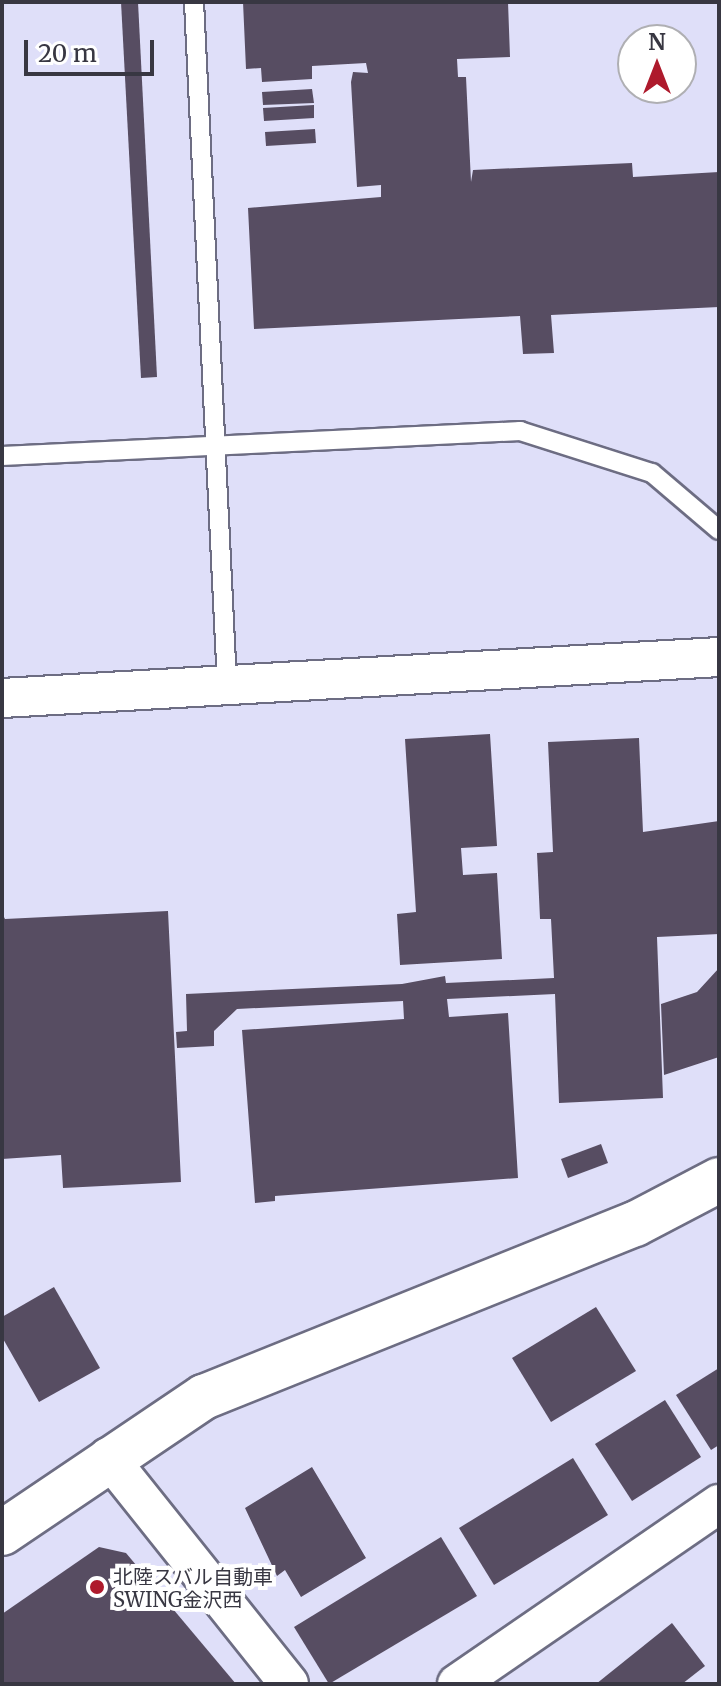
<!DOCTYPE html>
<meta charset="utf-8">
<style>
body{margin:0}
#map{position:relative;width:721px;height:1686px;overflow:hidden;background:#dfdff9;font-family:Merriweather,"Noto Sans JP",serif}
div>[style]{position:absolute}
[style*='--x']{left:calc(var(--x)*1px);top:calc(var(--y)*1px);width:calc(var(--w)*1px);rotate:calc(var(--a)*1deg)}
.building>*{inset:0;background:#574d62}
.roads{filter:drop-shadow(2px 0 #6d6d83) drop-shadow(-2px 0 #6d6d83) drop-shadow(0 2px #6d6d83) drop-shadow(0 -2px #6d6d83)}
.lane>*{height:18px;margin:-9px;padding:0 9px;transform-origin:9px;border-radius:9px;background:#fff}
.street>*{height:38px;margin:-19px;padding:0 19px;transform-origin:19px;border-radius:19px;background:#fff}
.secondary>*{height:44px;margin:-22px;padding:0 22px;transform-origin:22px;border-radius:22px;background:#fff}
.dots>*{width:22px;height:22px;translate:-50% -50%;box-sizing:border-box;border:4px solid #fff;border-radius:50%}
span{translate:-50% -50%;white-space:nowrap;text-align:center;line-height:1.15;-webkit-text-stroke:8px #fff;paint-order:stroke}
.poi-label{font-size:20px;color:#383742}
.left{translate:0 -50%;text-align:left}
.frame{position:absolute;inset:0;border:4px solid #383742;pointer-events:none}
.north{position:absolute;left:617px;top:24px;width:80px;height:80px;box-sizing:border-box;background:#fff;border:2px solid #afafb3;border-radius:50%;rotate:0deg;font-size:22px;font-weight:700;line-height:32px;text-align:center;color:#383742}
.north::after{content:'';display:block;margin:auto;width:28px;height:36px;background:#ae1a2c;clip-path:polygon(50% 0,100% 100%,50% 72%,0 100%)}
.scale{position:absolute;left:24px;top:40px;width:130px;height:36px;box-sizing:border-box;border:4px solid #383742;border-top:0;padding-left:10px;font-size:24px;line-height:28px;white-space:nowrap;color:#383742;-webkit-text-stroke:6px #fff;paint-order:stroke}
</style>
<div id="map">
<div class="building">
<i style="clip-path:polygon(121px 2px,138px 2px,157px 377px,141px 378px)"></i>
<i style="clip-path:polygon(243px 2px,508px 2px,510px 57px,457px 59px,458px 77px,466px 77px,471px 182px,473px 170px,632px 163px,633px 177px,719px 172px,719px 307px,551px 315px,554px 353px,523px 354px,520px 316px,254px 329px,248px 208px,381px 197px,381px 185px,357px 187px,351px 82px,353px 72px,368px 73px,366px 63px,312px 66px,312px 79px,262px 82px,261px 68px,246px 69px)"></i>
<i style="clip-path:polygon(312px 89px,314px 103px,263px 105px,262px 92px)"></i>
<i style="clip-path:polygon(314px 105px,314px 118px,264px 121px,263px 108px)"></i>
<i style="clip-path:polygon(315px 129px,316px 143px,266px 146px,265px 132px)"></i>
<i style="clip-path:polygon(490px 734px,497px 846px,461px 848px,463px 875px,497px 873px,502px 959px,400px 965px,397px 914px,416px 912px,405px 739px)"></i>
<i style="clip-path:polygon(639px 738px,643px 832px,719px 821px,719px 934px,657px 937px,663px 1098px,559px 1103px,555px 994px,447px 999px,449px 1017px,508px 1013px,518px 1178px,275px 1196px,275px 1201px,255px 1203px,242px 1030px,404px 1019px,403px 1001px,237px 1009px,214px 1031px,214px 1046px,177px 1048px,176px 1032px,187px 1031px,186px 994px,402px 984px,445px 976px,446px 983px,554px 978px,551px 919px,540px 919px,537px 853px,553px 852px,548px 742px)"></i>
<i style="clip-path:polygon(168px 911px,181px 1182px,63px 1188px,61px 1155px,2px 1159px,2px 913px,5px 919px)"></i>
<i style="clip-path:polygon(719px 968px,719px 1057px,664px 1075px,661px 1004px,697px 992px)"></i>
<i style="clip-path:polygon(601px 1144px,608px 1163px,568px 1178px,561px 1159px)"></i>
<i style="clip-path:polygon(54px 1287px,100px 1368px,39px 1402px,2px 1337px,2px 1317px)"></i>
<i style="clip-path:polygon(596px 1307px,636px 1371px,551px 1422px,512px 1358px)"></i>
<i style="clip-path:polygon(719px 1368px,719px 1445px,711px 1450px,676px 1395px)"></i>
<i style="clip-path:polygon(665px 1400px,701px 1457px,632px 1501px,595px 1444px)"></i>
<i style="clip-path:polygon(573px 1458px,608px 1515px,494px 1585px,459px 1528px)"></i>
<i style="clip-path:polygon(312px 1467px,366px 1558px,301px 1597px,285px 1570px,277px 1576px,245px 1508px)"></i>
<i style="clip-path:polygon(441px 1537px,477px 1596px,329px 1684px,294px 1627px)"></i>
<i style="clip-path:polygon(99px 1547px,126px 1553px,236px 1684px,2px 1684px,2px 1614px)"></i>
<i style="clip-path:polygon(672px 1623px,705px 1666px,682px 1684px,596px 1684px)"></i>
</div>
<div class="roads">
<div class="lane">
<i style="--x:194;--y:2;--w:684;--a:87.23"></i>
<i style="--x:2;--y:456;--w:519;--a:-2.76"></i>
<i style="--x:520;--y:431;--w:139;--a:17.7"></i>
<i style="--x:652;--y:473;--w:88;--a:40.4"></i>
</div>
<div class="street">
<i style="--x:2;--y:698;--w:718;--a:-3.27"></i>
<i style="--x:108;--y:1457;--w:290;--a:51.4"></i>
<i style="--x:457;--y:1684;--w:318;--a:-34.5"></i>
</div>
<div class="secondary">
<i style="--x:2;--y:1533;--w:244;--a:-34"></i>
<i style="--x:204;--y:1397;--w:464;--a:-21.9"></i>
<i style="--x:635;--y:1224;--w:95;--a:-27.6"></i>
</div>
</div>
<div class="dots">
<i style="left:97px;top:1587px;background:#ae1a2c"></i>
</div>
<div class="poi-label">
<span class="left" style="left:113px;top:1588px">北陸スバル自動車<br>SWING金沢西</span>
</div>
<div class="frame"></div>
<div class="north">N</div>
<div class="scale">20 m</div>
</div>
